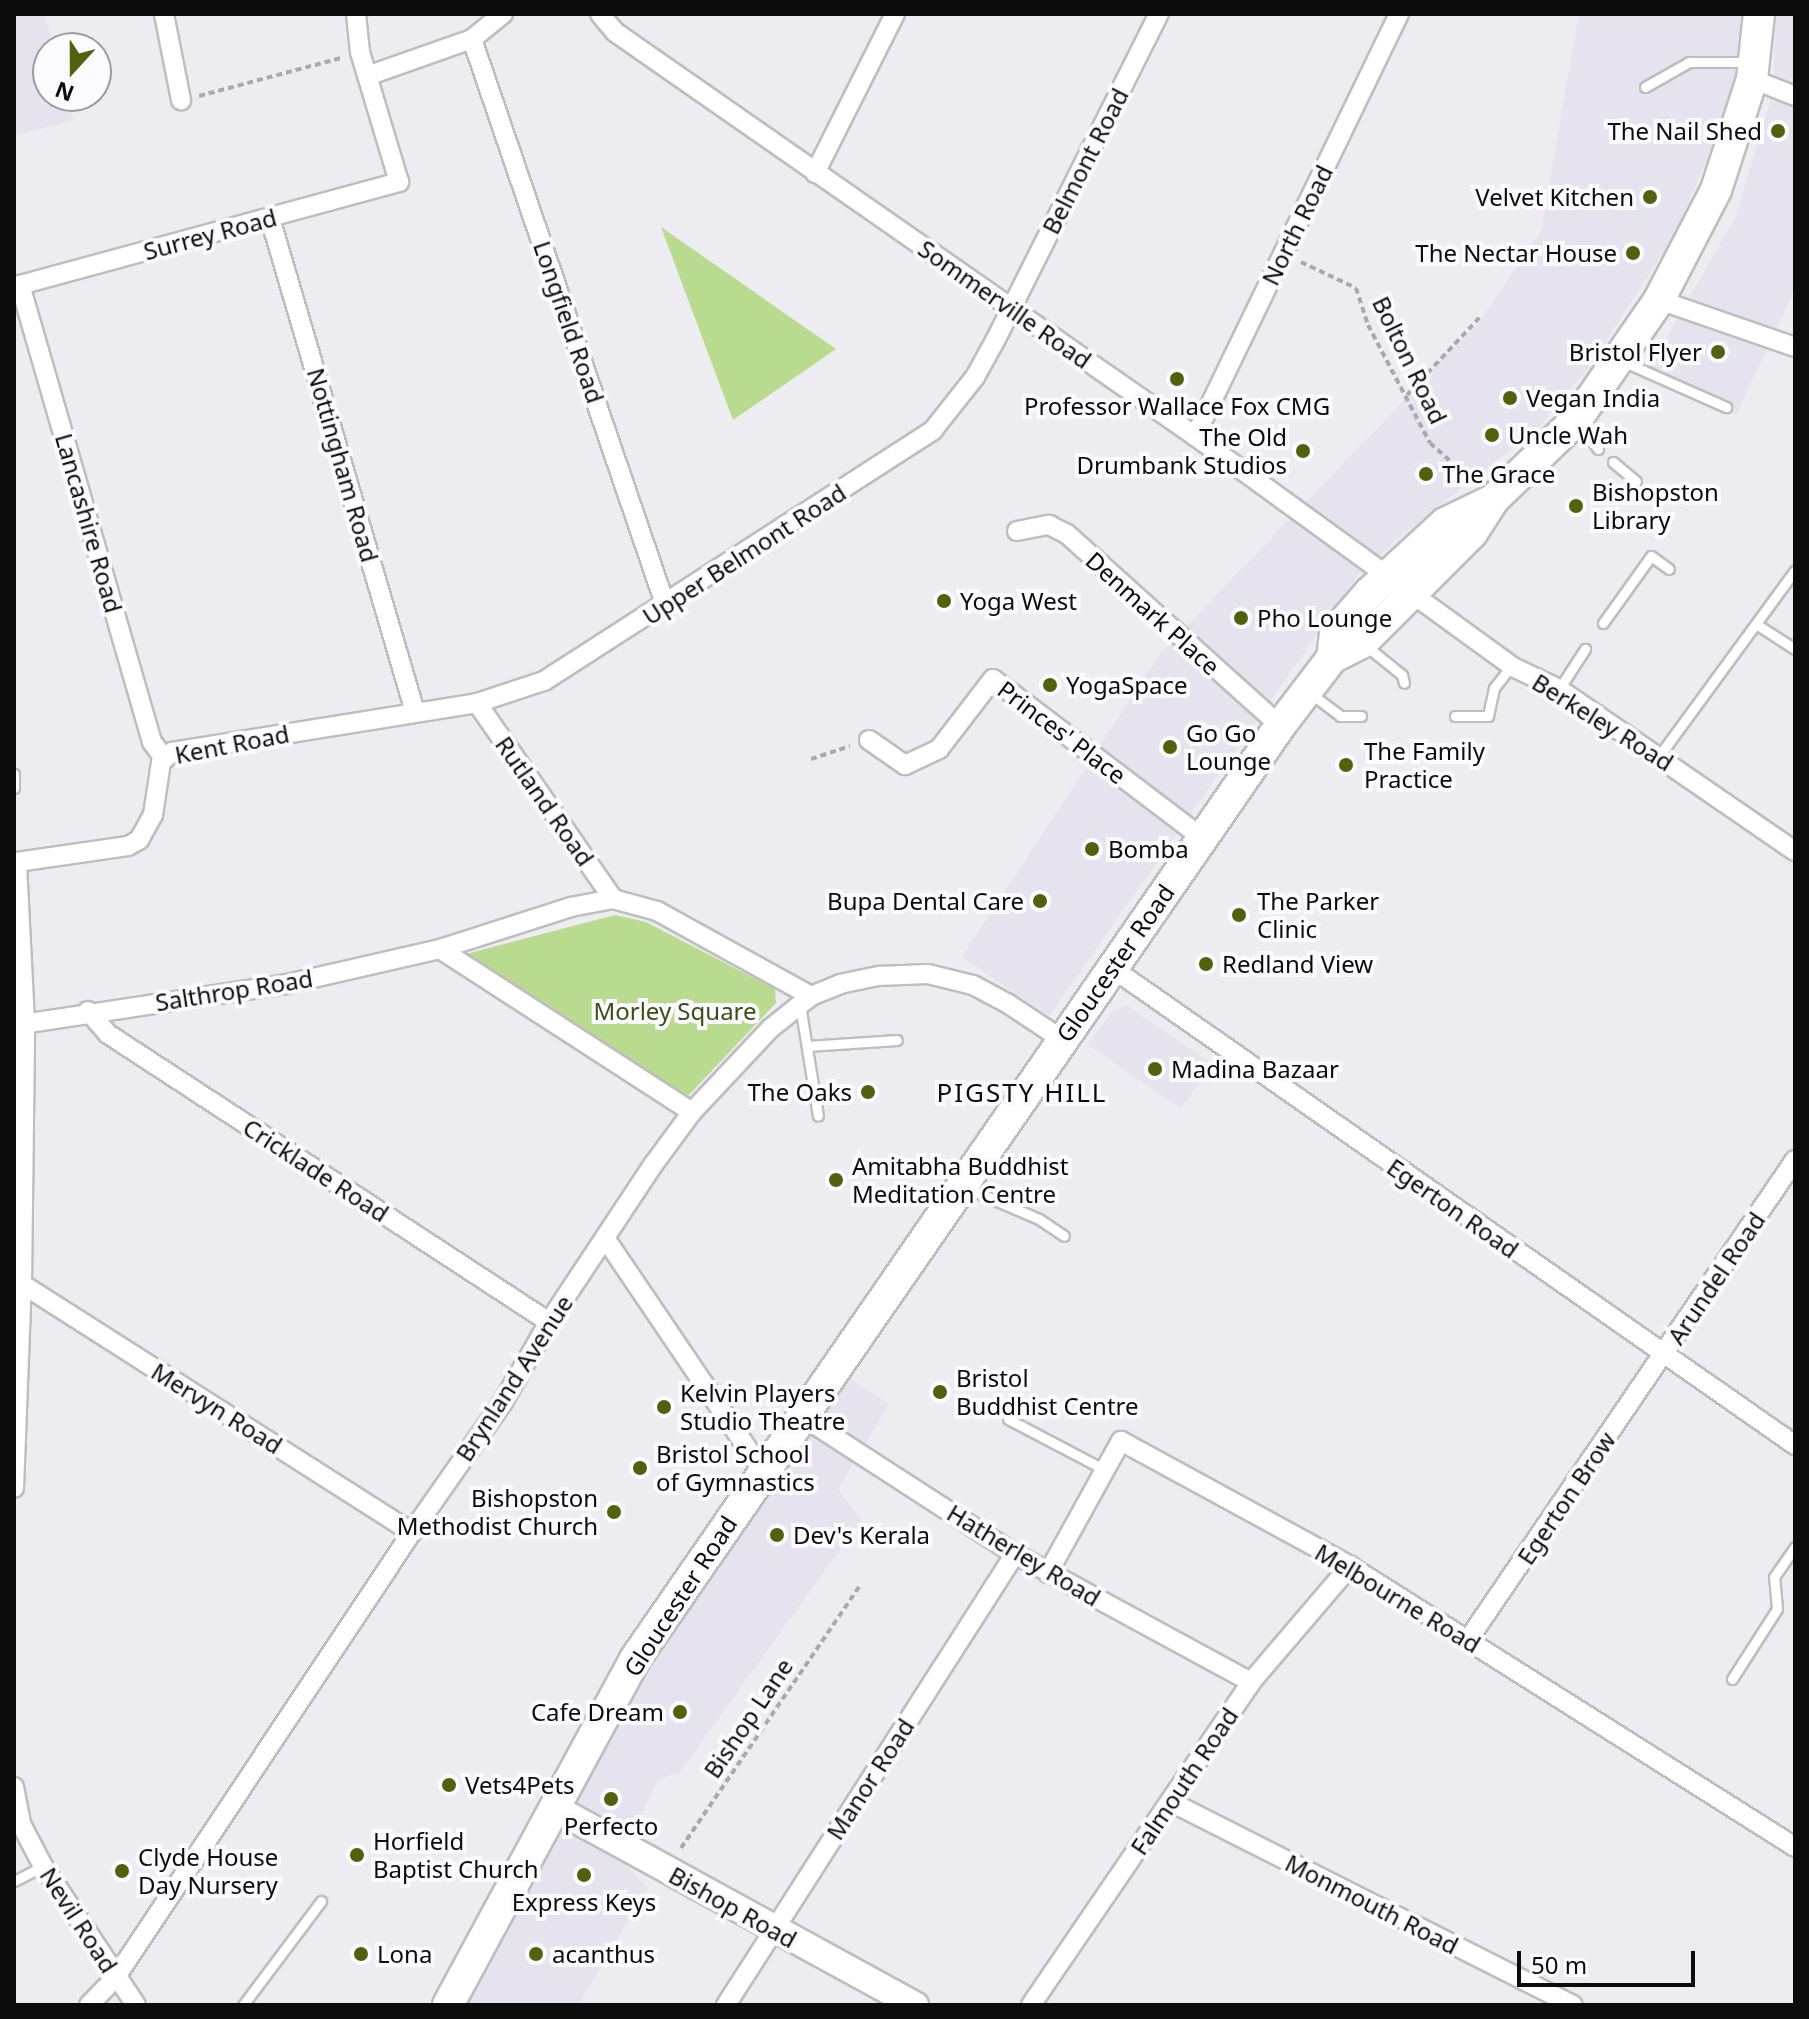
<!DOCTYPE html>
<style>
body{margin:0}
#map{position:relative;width:1809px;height:2019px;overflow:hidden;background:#edecf0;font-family:"Noto Sans",sans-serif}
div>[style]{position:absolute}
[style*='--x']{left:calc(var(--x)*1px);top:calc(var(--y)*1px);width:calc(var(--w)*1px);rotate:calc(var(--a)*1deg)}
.built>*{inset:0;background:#e6e2ee}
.green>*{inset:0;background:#b9db90}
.path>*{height:4px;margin-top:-2px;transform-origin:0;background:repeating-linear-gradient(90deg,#a9a9ac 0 6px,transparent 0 10px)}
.roads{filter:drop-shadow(2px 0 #bebdc1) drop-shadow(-2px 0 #bebdc1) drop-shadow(0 2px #bebdc1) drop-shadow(0 -2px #bebdc1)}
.lane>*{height:9px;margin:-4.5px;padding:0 4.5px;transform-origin:4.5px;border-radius:4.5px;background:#fff}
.street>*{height:18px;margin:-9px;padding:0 9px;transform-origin:9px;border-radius:9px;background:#fff}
.secondary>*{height:26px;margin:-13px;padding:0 13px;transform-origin:13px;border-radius:13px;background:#fff}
.primary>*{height:30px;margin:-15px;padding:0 15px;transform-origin:15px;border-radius:15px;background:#fff}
.dots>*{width:22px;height:22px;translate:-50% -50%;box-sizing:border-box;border:4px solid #fbfafe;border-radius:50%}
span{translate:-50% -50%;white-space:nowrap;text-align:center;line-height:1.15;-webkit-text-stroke:8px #fbfafe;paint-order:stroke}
.poi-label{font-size:24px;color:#0c0c0d}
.right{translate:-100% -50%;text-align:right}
.left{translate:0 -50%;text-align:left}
.street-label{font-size:24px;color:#0c0c0d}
.park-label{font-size:24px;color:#395014}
.neighbourhood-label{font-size:26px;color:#0c0c0d;letter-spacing:2px}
.frame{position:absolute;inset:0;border:16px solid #0c0c0d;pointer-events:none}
.north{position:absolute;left:32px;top:32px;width:80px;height:80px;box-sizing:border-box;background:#fbfafe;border:2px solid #9b9b9e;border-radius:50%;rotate:201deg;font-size:22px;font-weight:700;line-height:32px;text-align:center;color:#0c0c0d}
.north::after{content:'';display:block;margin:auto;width:28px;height:36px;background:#4f630e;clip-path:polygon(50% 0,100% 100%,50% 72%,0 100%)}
.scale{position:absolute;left:1517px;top:1951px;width:178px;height:36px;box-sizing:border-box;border:4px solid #0c0c0d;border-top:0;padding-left:10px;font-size:24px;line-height:28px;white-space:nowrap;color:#0c0c0d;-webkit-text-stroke:6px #fbfafe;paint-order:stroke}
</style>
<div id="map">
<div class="built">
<i style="clip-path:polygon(14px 14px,45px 14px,54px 48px,48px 48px,48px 96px,67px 96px,73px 120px,14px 136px)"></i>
<i style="clip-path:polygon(1579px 14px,1743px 14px,1740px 73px,1732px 100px,1674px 236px,1592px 363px,1539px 427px,1397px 539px,1357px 577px,1049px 1016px,962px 957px,1161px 653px,1481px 320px,1541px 231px)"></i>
<i style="clip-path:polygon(1775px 14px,1795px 14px,1795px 289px,1736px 415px,1645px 376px,1736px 216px,1774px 88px)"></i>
<i style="clip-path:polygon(1127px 1006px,1212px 1064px,1181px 1108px,1088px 1045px,1113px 1010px)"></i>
<i style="clip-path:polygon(843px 1374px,889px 1404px,838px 1489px,861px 1520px,680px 1772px,658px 1780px,620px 1859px,648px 1887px,578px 2005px,462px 2005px,561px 1820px,660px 1647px)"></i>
</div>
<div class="green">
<i style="clip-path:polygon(661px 227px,836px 349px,733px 420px)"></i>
<i style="clip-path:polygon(615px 915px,646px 922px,775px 989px,776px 1003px,687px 1097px,466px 954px)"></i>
</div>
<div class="path">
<i style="--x:199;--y:96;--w:147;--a:-15"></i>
<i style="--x:1301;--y:262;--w:61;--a:25.3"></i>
<i style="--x:1356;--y:288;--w:39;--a:72"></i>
<i style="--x:1368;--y:325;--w:133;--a:62.3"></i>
<i style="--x:1430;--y:443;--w:59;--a:41.6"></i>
<i style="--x:1407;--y:395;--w:107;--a:-46.9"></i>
<i style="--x:811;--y:759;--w:41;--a:-18.4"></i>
<i style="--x:681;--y:1848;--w:316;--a:-55.7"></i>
</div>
<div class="roads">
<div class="lane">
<i style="--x:1645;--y:87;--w:51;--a:-29.6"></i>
<i style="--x:1689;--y:62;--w:61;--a:0"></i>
<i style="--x:1622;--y:361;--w:114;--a:23.9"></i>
<i style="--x:1579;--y:422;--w:33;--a:55"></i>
<i style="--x:1613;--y:462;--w:30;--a:40"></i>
<i style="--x:1603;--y:623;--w:82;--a:-54.4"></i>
<i style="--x:1651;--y:556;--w:22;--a:36"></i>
<i style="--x:1756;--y:624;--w:46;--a:32.7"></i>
<i style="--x:1365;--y:645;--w:48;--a:39"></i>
<i style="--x:1402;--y:675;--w:8;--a:76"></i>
<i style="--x:1559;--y:689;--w:48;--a:-57"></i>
<i style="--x:1310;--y:693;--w:38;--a:37"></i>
<i style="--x:1340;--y:716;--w:21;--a:0"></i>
<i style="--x:1455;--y:716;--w:33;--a:0"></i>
<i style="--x:1488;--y:716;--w:29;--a:-78"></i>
<i style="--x:1494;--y:688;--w:28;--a:-52"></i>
<i style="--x:1659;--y:756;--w:230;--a:-53.8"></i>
<i style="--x:14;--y:774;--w:14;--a:90"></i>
<i style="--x:800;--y:1005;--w:112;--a:80.8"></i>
<i style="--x:807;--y:1046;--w:90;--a:-3.8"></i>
<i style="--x:967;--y:1188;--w:78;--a:23.3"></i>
<i style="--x:1039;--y:1219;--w:30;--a:34"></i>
<i style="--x:1008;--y:1419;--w:110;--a:27.7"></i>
<i style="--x:1732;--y:1679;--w:83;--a:-57.3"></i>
<i style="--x:1777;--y:1609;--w:32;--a:-95"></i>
<i style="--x:1774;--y:1577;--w:37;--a:-55"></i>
<i style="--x:14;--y:1881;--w:33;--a:-27"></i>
<i style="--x:243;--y:2005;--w:130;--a:-53.1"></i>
</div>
<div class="street">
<i style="--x:164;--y:14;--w:88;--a:78.8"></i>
<i style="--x:600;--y:14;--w:23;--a:50"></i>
<i style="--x:615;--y:32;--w:707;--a:34.86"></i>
<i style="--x:1195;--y:436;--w:391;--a:36"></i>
<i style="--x:1511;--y:666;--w:53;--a:25.6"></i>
<i style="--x:1559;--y:689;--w:286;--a:34.5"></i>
<i style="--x:472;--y:39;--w:597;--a:71.14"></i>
<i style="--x:367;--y:76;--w:111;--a:-19.4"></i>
<i style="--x:472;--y:39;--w:40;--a:-39"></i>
<i style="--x:1752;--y:79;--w:46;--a:21.6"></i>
<i style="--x:815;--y:173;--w:178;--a:-63.3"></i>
<i style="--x:270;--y:218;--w:515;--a:73.64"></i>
<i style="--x:1659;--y:300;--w:144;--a:19.1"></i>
<i style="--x:1195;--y:436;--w:469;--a:-64.2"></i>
<i style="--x:1017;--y:531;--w:33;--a:-11"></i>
<i style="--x:1049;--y:525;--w:20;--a:27"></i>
<i style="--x:1067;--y:534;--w:287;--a:42"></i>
<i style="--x:477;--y:703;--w:239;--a:55.2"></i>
<i style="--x:869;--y:740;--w:44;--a:34.8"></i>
<i style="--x:905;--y:765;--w:38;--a:-25"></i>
<i style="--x:939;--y:749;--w:88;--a:-52.4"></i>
<i style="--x:993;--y:679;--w:261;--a:37.2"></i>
<i style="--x:164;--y:758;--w:20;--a:-127"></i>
<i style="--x:152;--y:742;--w:476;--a:-106.1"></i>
<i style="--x:20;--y:285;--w:393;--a:-15.2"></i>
<i style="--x:399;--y:182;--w:136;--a:-106.7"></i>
<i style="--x:360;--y:52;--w:38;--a:-96"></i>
<i style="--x:440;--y:949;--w:300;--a:32.9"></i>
<i style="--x:1112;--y:968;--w:833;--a:34.93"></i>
<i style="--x:88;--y:1011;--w:30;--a:49"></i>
<i style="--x:108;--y:1034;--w:527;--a:33.15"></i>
<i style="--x:16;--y:1025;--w:274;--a:-8.6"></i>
<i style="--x:287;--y:984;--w:157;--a:-12.9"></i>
<i style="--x:440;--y:949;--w:138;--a:-17.8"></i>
<i style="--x:571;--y:907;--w:43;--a:-10.8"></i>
<i style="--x:613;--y:899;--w:46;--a:15.3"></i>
<i style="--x:657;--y:911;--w:176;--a:28.9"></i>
<i style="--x:605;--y:1238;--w:282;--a:55.9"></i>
<i style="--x:15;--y:1287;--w:8;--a:-23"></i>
<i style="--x:22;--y:1284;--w:462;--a:32.5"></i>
<i style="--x:803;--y:1417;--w:252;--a:32.9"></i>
<i style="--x:1015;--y:1554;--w:268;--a:28.5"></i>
<i style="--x:14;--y:1488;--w:204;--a:-87.8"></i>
<i style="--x:22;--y:1284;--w:262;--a:-89.3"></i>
<i style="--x:25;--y:1022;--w:160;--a:-92.9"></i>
<i style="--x:17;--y:862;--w:112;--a:-8.2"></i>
<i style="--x:128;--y:846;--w:13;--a:-29"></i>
<i style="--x:139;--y:840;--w:29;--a:-61"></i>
<i style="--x:153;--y:815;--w:54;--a:-81.4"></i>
<i style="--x:161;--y:762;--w:15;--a:-42"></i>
<i style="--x:172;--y:752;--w:309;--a:-9.1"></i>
<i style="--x:477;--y:703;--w:71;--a:-18.2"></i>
<i style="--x:544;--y:681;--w:463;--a:-32.8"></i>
<i style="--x:933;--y:430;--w:68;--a:-51.6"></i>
<i style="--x:975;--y:377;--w:43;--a:-61.1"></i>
<i style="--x:996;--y:339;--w:364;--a:-63.4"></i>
<i style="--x:1048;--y:1573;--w:151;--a:-61.1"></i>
<i style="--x:1121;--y:1441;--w:261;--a:28.6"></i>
<i style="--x:1350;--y:1566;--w:526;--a:32.27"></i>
<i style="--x:1468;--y:1640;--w:581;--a:-55.74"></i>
<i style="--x:14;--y:1787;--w:38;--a:79"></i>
<i style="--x:21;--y:1824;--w:47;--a:62.4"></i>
<i style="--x:43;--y:1866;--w:167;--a:56.2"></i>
<i style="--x:1171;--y:1802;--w:450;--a:26.8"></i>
<i style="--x:89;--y:2005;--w:39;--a:-46"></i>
<i style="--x:116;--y:1977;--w:534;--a:-56.37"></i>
<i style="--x:412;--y:1532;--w:159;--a:-55"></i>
<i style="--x:503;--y:1402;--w:92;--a:-60.1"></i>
<i style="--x:549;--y:1322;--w:188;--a:-56.5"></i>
<i style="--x:653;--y:1165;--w:66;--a:-53.7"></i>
<i style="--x:692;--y:1112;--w:115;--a:-46.8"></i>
<i style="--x:771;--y:1028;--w:51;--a:-38.7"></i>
<i style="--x:811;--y:996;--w:31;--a:-22"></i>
<i style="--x:840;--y:984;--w:40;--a:-12"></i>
<i style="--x:879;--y:976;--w:49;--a:-2.3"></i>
<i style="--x:928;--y:974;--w:46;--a:13.7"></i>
<i style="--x:973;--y:985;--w:38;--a:28"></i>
<i style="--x:1007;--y:1003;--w:67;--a:33.5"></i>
<i style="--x:726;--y:2005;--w:536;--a:-57.35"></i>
<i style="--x:1031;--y:2005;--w:391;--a:-55.7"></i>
<i style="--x:1251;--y:1682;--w:153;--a:-49.5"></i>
</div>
<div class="secondary">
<i style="--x:553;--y:1807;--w:413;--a:28.7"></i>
</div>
<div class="primary">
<i style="--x:1332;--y:658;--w:26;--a:-83"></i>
<i style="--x:1335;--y:632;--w:52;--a:-48.9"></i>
<i style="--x:1369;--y:593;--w:103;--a:-42.6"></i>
<i style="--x:1445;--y:523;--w:53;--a:-25.6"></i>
<i style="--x:448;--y:2005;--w:393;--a:-61.6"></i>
<i style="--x:635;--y:1659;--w:1134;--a:-55.34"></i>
<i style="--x:1280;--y:726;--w:86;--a:-52.6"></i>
<i style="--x:1332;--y:658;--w:35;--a:-27"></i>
<i style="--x:1363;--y:642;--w:154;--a:-45"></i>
<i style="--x:1472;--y:533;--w:40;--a:-57.1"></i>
<i style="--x:1494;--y:499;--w:115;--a:-43.9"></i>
<i style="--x:1577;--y:419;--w:145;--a:-55.4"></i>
<i style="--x:1659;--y:300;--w:124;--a:-62.6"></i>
<i style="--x:1716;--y:190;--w:117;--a:-72"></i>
<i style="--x:1752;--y:79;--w:65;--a:-83.9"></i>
</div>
</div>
<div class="dots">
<i style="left:1778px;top:131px;background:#4f630e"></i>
<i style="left:1650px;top:197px;background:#4f630e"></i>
<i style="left:1633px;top:253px;background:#4f630e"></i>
<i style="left:1718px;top:352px;background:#4f630e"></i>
<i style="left:1177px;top:379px;background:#4f630e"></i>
<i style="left:1510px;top:398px;background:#4f630e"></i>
<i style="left:1492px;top:435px;background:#4f630e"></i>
<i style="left:1303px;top:451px;background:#4f630e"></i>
<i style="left:1426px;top:474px;background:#4f630e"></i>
<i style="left:1576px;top:506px;background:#4f630e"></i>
<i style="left:944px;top:601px;background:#4f630e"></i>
<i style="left:1241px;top:618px;background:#4f630e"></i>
<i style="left:1050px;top:685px;background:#4f630e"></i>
<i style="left:1170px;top:747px;background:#4f630e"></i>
<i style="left:1346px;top:765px;background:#4f630e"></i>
<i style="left:1092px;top:849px;background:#4f630e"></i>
<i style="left:1040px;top:901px;background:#4f630e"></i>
<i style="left:1239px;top:915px;background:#4f630e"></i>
<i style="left:1206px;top:964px;background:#4f630e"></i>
<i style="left:1155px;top:1069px;background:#4f630e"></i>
<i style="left:868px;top:1092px;background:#4f630e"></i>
<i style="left:836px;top:1180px;background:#4f630e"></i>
<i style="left:940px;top:1392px;background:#4f630e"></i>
<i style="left:664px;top:1407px;background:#4f630e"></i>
<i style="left:640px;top:1468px;background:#4f630e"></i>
<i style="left:614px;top:1512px;background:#4f630e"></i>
<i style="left:777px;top:1535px;background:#4f630e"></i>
<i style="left:680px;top:1712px;background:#4f630e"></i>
<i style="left:449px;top:1785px;background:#4f630e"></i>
<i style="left:611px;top:1799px;background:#4f630e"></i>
<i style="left:357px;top:1855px;background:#4f630e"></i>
<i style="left:122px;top:1871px;background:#4f630e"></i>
<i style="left:584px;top:1875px;background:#4f630e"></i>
<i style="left:361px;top:1954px;background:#4f630e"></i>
<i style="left:536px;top:1954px;background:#4f630e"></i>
</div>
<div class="poi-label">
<span class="right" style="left:1762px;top:131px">The Nail Shed</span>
<span class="right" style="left:1634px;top:197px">Velvet Kitchen</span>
<span class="right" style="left:1617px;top:253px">The Nectar House</span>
<span class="right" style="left:1702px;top:352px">Bristol Flyer</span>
<span class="left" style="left:1526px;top:398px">Vegan India</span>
<span style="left:1177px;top:406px">Professor Wallace Fox CMG</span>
<span class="left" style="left:1508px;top:435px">Uncle Wah</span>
<span class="right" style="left:1287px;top:451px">The Old<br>Drumbank Studios</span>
<span class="left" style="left:1442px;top:474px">The Grace</span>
<span class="left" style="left:1592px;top:506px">Bishopston<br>Library</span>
<span class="left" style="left:960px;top:601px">Yoga West</span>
<span class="left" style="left:1257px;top:618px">Pho Lounge</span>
<span class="left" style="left:1066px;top:685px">YogaSpace</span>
<span class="left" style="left:1186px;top:747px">Go Go<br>Lounge</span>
<span class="left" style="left:1364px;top:765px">The Family<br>Practice</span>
<span class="left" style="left:1108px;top:849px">Bomba</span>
<span class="right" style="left:1024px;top:901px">Bupa Dental Care</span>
<span class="left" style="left:1257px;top:915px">The Parker<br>Clinic</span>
<span class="left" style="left:1222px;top:964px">Redland View</span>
<span class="left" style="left:1171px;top:1069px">Madina Bazaar</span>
<span class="right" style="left:852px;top:1092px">The Oaks</span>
<span class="left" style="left:852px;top:1180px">Amitabha Buddhist<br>Meditation Centre</span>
<span class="left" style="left:956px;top:1392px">Bristol<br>Buddhist Centre</span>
<span class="left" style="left:680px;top:1407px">Kelvin Players<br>Studio Theatre</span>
<span class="left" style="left:656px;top:1468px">Bristol School<br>of Gymnastics</span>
<span class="right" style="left:598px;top:1512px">Bishopston<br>Methodist Church</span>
<span class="left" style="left:793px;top:1535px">Dev's Kerala</span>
<span class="right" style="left:664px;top:1712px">Cafe Dream</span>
<span class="left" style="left:465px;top:1785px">Vets4Pets</span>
<span style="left:611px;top:1826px">Perfecto</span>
<span class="left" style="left:373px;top:1855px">Horfield<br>Baptist Church</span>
<span class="left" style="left:138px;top:1871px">Clyde House<br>Day Nursery</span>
<span style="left:584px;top:1902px">Express Keys</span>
<span class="left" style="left:377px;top:1954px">Lona</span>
<span class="left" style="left:552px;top:1954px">acanthus</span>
</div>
<div class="street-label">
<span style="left:1085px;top:161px;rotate:-63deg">Belmont Road</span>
<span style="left:1297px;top:225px;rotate:-64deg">North Road</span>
<span style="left:210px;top:234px;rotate:-15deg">Surrey Road</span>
<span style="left:1005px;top:304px;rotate:35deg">Sommerville Road</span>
<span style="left:569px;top:322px;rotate:71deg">Longfield Road</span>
<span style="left:1410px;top:360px;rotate:64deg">Bolton Road</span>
<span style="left:343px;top:465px;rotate:74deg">Nottingham Road</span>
<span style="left:89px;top:523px;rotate:74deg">Lancashire Road</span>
<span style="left:744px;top:554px;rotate:-33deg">Upper Belmont Road</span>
<span style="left:1153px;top:613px;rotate:42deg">Denmark Place</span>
<span style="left:1603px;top:722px;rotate:32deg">Berkeley Road</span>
<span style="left:1062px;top:732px;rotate:37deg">Princes' Place</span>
<span style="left:232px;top:744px;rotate:-11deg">Kent Road</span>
<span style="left:545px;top:801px;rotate:55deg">Rutland Road</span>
<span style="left:1115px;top:963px;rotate:-55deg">Gloucester Road</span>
<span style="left:234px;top:990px;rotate:-9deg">Salthrop Road</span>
<span style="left:316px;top:1170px;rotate:33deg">Cricklade Road</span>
<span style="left:1453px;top:1208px;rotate:35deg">Egerton Road</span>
<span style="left:1716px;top:1278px;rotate:-56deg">Arundel Road</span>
<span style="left:514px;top:1378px;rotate:-57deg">Brynland Avenue</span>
<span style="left:217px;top:1408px;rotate:32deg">Mervyn Road</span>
<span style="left:1566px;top:1498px;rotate:-56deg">Egerton Brow</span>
<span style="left:1024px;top:1555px;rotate:31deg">Hatherley Road</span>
<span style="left:680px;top:1596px;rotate:-57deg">Gloucester Road</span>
<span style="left:1398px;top:1598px;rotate:31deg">Melbourne Road</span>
<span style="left:748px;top:1718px;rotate:-56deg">Bishop Lane</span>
<span style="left:870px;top:1779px;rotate:-57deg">Manor Road</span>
<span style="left:1184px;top:1781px;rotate:-56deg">Falmouth Road</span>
<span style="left:1372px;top:1904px;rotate:27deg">Monmouth Road</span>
<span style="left:733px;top:1907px;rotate:29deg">Bishop Road</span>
<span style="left:79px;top:1920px;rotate:57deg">Nevil Road</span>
</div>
<div class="park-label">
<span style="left:675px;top:1011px">Morley Square</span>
</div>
<div class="neighbourhood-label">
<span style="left:1022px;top:1093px">PIGSTY HILL</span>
</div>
<div class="frame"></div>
<div class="north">N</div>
<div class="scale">50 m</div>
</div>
